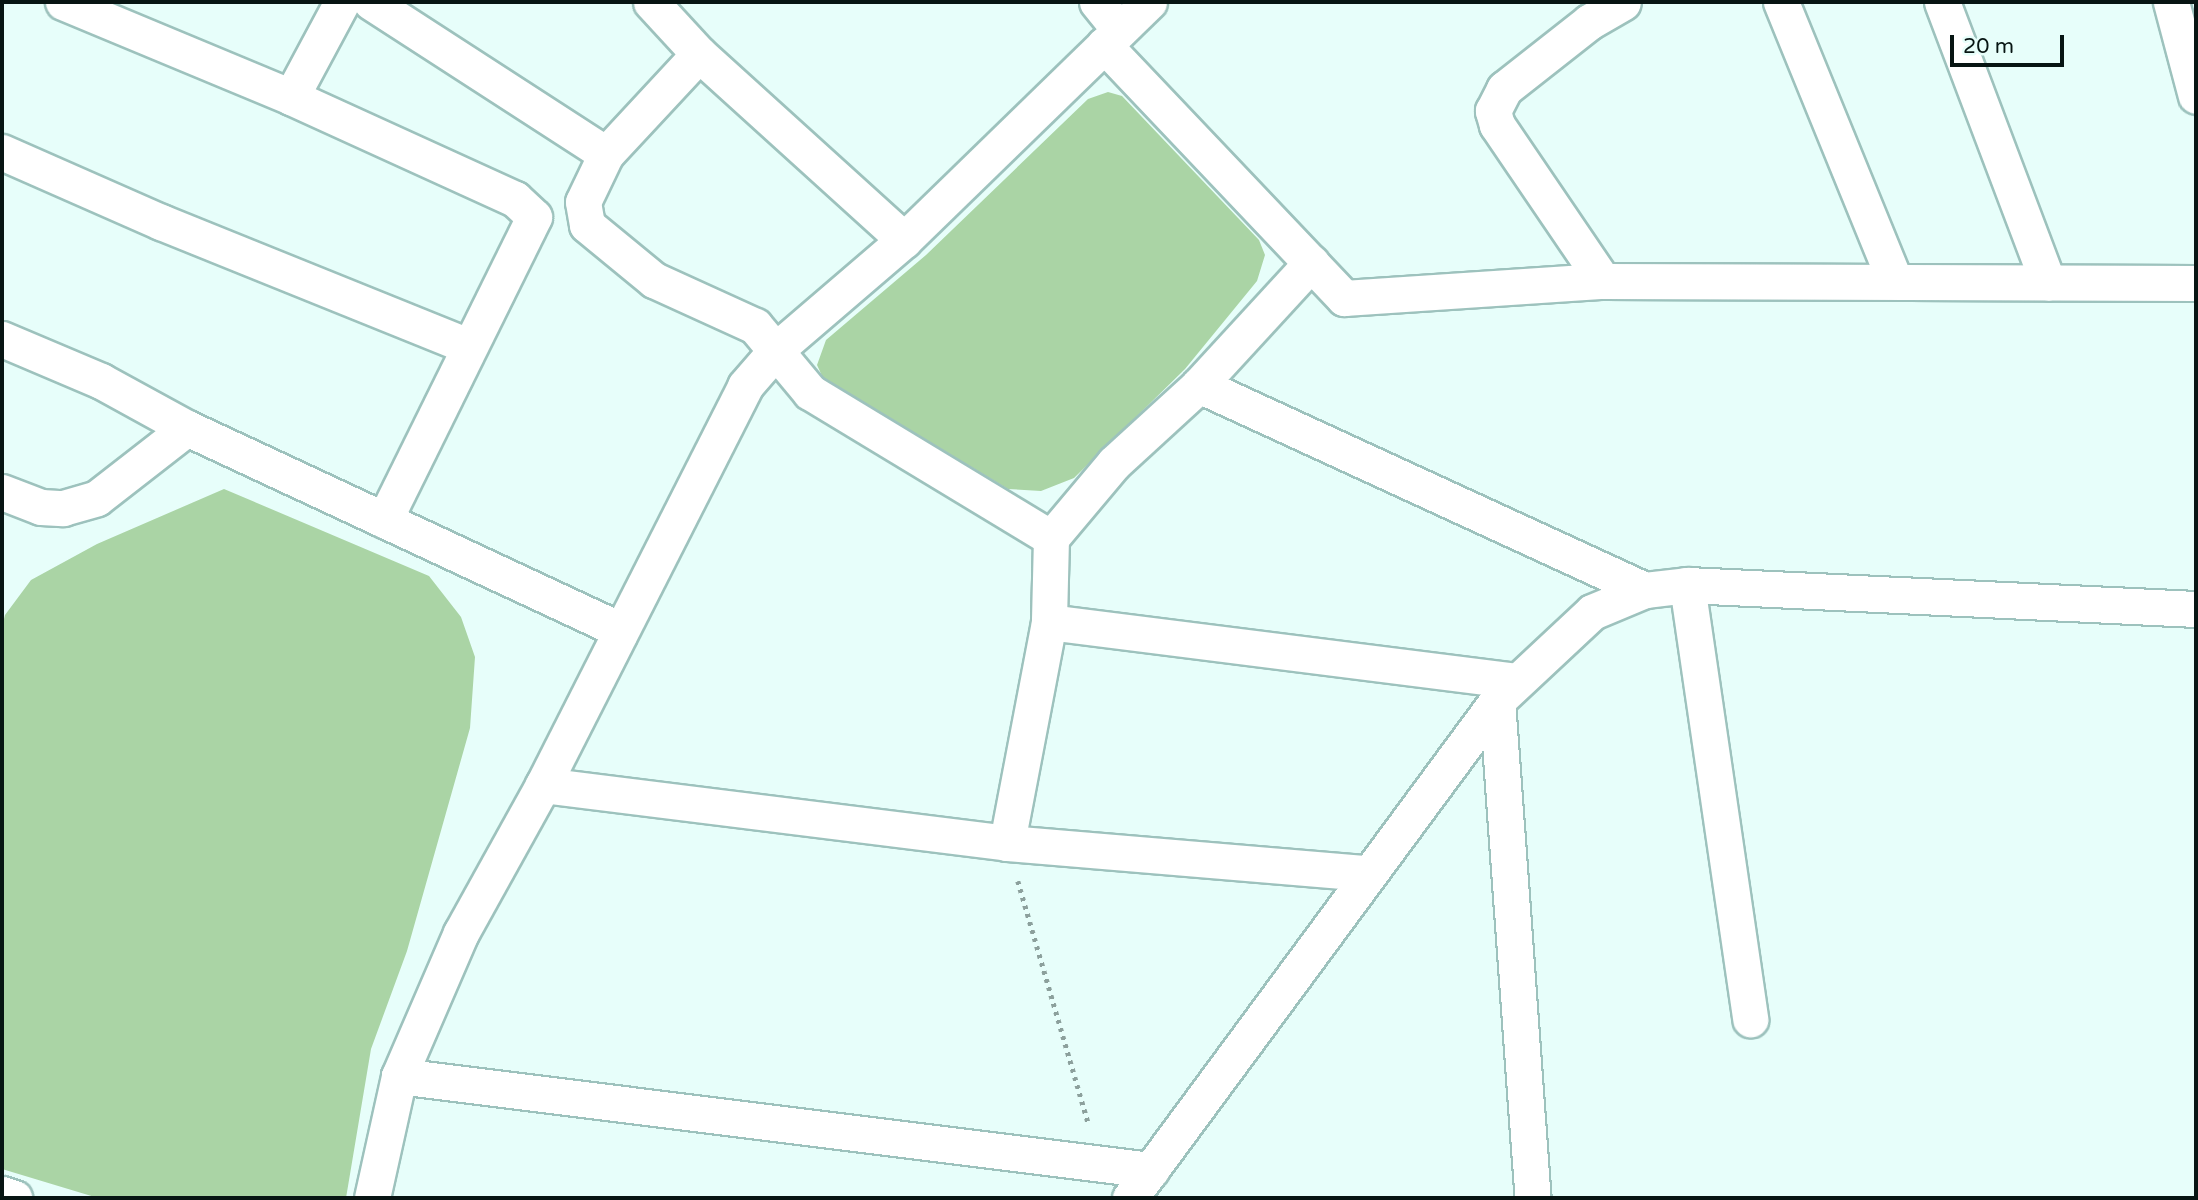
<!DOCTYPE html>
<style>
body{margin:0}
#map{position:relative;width:2198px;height:1200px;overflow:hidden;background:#e7fefa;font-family:"Varela Round",sans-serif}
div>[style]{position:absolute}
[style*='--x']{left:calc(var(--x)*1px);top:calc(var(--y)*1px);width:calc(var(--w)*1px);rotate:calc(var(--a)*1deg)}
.green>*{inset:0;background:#aad4a5}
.path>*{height:4.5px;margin-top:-2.25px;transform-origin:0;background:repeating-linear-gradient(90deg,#8ca09c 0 3.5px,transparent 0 8.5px)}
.roads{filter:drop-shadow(2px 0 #9dc2bd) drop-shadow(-2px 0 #9dc2bd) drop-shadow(0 2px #9dc2bd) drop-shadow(0 -2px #9dc2bd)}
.minor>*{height:35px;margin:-17.5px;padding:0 17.5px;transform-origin:17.5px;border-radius:17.5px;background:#fff}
span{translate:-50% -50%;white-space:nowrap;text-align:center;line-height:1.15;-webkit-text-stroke:5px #e7fefa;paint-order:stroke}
.frame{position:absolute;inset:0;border:4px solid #071513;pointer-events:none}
.scale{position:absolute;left:1950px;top:35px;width:114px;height:32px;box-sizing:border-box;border:4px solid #071513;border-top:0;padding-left:9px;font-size:21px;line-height:24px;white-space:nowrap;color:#071513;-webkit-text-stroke:5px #e7fefa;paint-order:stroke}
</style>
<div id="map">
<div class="green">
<i style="clip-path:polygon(1108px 92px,1122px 96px,1259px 240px,1265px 255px,1257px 281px,1185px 369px,1074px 478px,1041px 491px,1008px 489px,823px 378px,817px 365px,826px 340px,926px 255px,1088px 99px)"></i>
<i style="clip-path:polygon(224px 489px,429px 576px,461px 617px,475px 657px,470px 728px,407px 951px,371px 1049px,346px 1198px,98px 1198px,2px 1169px,2px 627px,5px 615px,31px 580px,97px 544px)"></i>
</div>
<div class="path">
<i style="--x:1018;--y:881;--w:254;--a:73.8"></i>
</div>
<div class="roads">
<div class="minor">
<i style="--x:63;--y:2;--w:247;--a:22.6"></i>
<i style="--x:291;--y:97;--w:246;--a:24.5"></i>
<i style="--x:515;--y:199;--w:26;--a:43"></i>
<i style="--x:534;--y:217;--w:338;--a:116.3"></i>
<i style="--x:371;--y:2;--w:280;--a:32.9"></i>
<i style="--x:651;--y:2;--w:71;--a:47.3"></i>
<i style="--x:699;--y:54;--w:277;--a:42.2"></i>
<i style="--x:1097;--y:2;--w:36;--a:51"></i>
<i style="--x:1781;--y:2;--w:302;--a:67.8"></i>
<i style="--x:1942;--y:2;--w:300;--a:69.3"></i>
<i style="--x:2171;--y:2;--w:97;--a:75.1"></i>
<i style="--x:1104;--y:45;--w:349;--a:46.5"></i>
<i style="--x:1344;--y:298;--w:260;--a:-3.8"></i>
<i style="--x:1603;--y:281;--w:593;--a:0.19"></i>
<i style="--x:699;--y:54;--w:137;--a:132.9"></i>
<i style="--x:606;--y:154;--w:53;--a:115.6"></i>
<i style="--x:583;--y:202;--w:23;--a:80"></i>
<i style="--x:587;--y:225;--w:87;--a:39.4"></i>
<i style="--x:654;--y:280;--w:111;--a:24.5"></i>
<i style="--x:755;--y:326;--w:86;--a:50.2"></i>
<i style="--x:810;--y:392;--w:282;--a:31.2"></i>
<i style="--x:1051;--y:538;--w:84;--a:91.4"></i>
<i style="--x:1049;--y:622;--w:225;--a:100.8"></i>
<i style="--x:291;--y:97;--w:108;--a:-61.8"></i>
<i style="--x:2;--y:152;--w:174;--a:23.8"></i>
<i style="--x:161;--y:222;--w:331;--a:22"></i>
<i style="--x:1603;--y:281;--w:189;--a:-124.2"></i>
<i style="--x:1497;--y:125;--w:15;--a:-106"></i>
<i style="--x:1493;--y:111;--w:25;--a:-63"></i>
<i style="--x:1504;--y:89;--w:108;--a:-38.2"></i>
<i style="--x:1589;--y:22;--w:39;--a:-30"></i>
<i style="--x:2;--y:339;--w:108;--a:23"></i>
<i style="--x:101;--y:381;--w:98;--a:28.7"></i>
<i style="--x:187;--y:428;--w:479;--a:25"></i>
<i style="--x:1199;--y:385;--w:491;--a:24.7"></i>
<i style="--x:2;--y:492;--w:42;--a:21"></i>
<i style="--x:41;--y:507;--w:22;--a:3"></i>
<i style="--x:63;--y:508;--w:35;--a:-16"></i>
<i style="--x:97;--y:498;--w:114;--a:-37.9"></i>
<i style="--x:1051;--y:538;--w:98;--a:-50"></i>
<i style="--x:1114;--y:463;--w:115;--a:-42.5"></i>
<i style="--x:1199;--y:385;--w:166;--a:-47.4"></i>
<i style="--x:1687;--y:585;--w:439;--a:81.7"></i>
<i style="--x:1049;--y:622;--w:471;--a:7.2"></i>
<i style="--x:1497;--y:701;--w:498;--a:85.9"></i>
<i style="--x:543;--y:785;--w:468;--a:7.1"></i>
<i style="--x:1007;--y:843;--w:361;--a:4.8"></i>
<i style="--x:399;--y:1076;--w:758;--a:7.13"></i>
<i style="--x:2;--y:1194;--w:13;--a:18"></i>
<i style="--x:372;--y:1198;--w:125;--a:-77.5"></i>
<i style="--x:399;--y:1076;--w:156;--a:-66.6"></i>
<i style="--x:461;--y:933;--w:169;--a:-61"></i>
<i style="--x:543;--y:785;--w:447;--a:-63.1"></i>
<i style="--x:745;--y:386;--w:49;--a:-49.1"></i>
<i style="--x:777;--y:349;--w:167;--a:-40.6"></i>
<i style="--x:904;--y:240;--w:342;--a:-44.2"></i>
<i style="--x:1130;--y:1198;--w:618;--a:-53.56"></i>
<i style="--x:1497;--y:701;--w:130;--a:-43.1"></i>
<i style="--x:1592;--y:612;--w:57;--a:-22.5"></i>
<i style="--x:1645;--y:590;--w:42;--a:-6.8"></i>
<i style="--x:1687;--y:585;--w:510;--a:2.7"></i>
</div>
</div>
<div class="frame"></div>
<div class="scale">20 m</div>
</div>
